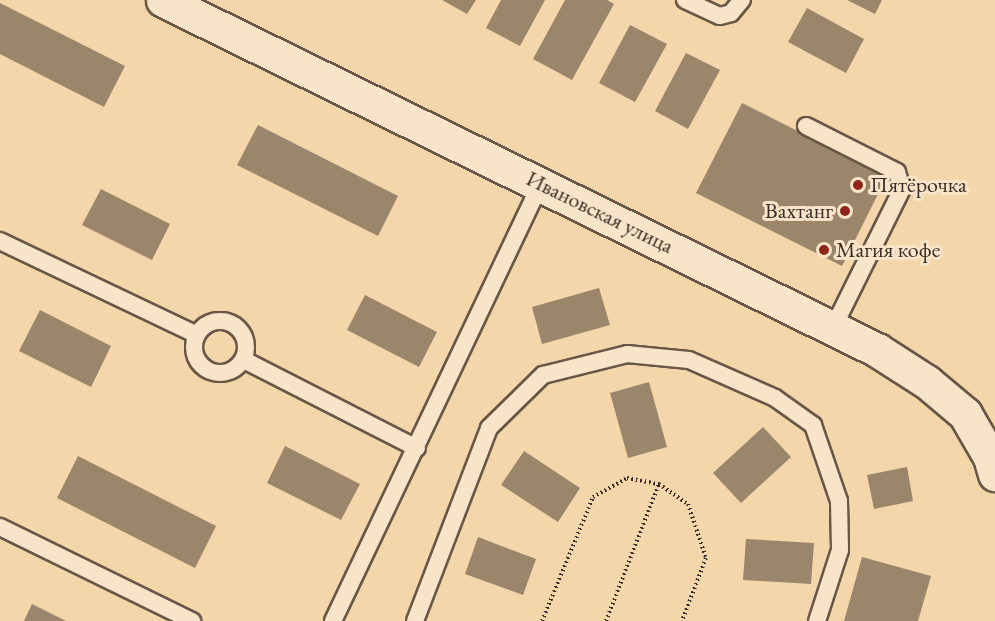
<!DOCTYPE html>
<meta charset="utf-8">
<style>
body{margin:0}
#map{position:relative;width:995px;height:621px;overflow:hidden;background:#f4d6ab;font-family:"EB Garamond",serif}
div>[style]{position:absolute}
[style*='--x']{left:calc(var(--x)*1px);top:calc(var(--y)*1px);width:calc(var(--w)*1px);rotate:calc(var(--a)*1deg)}
.building>*{inset:0;background:#9b856b}
.path>*{height:4px;margin-top:-2px;transform-origin:0;background:repeating-linear-gradient(90deg,#3a2d25 0 1.5px,transparent 0 4.5px)}
.roads{filter:drop-shadow(2px 0 #685746) drop-shadow(-2px 0 #685746) drop-shadow(0 2px #685746) drop-shadow(0 -2px #685746)}
.lane>*{height:16px;margin:-8px;padding:0 8px;transform-origin:8px;border-radius:8px;background:#f8e4c8}
.lane>.ring{margin:-8px;padding:0;box-sizing:content-box;background:none;border:16px solid #f8e4c8;border-radius:50%}
.street>*{height:33px;margin:-16.5px;padding:0 16.5px;transform-origin:16.5px;border-radius:16.5px;background:#f8e4c8}
.dots>*{width:16px;height:16px;translate:-50% -50%;box-sizing:border-box;border:3px solid #f8e4c8;border-radius:50%}
span{translate:-50% -50%;white-space:nowrap;text-align:center;line-height:1.15;-webkit-text-stroke:6px #f8e4c8;paint-order:stroke}
.poi-label{font-size:22px;color:#3a2d25}
.left{translate:0 -50%;text-align:left}
.right{translate:-100% -50%;text-align:right}
.street-label{font-size:22px;color:#3a2d25}
</style>
<div id="map">
<div class="building">
<i style="clip-path:polygon(442px 0,476px 0,467px 14px)"></i>
<i style="clip-path:polygon(501px 0,545px 0,520px 46px,486px 28px)"></i>
<i style="clip-path:polygon(565px 0,607px 0,614px 4px,572px 80px,533px 59px)"></i>
<i style="clip-path:polygon(847px 0,882px 0,875px 14px)"></i>
<i style="clip-path:polygon(0 3px,125px 66px,104px 107px,0 54px)"></i>
<i style="clip-path:polygon(807px 8px,864px 39px,846px 73px,788px 42px)"></i>
<i style="clip-path:polygon(630px 25px,667px 44px,635px 102px,599px 83px)"></i>
<i style="clip-path:polygon(686px 53px,720px 70px,688px 129px,655px 111px)"></i>
<i style="clip-path:polygon(742px 103px,887px 176px,842px 266px,696px 193px)"></i>
<i style="clip-path:polygon(258px 125px,398px 196px,378px 236px,237px 165px)"></i>
<i style="clip-path:polygon(101px 189px,170px 224px,152px 260px,82px 225px)"></i>
<i style="clip-path:polygon(599px 288px,610px 325px,542px 344px,532px 307px)"></i>
<i style="clip-path:polygon(365px 295px,437px 332px,419px 367px,347px 330px)"></i>
<i style="clip-path:polygon(40px 310px,111px 346px,91px 387px,19px 351px)"></i>
<i style="clip-path:polygon(649px 382px,667px 447px,628px 458px,610px 393px)"></i>
<i style="clip-path:polygon(763px 427px,791px 457px,741px 503px,713px 473px)"></i>
<i style="clip-path:polygon(285px 446px,360px 484px,341px 520px,267px 483px)"></i>
<i style="clip-path:polygon(524px 451px,580px 488px,558px 522px,501px 485px)"></i>
<i style="clip-path:polygon(78px 456px,216px 526px,195px 568px,57px 498px)"></i>
<i style="clip-path:polygon(907px 467px,913px 501px,874px 509px,867px 475px)"></i>
<i style="clip-path:polygon(478px 537px,536px 559px,523px 595px,465px 574px)"></i>
<i style="clip-path:polygon(746px 539px,814px 543px,811px 584px,743px 580px)"></i>
<i style="clip-path:polygon(862px 557px,931px 576px,918px 621px,844px 621px)"></i>
<i style="clip-path:polygon(32px 604px,66px 621px,24px 621px)"></i>
</div>
<div class="path">
<i style="--x:542;--y:621;--w:134;--a:-67.6"></i>
<i style="--x:593;--y:497;--w:39;--a:-29"></i>
<i style="--x:627;--y:478;--w:33;--a:11"></i>
<i style="--x:659;--y:484;--w:35;--a:35"></i>
<i style="--x:688;--y:504;--w:57;--a:71.6"></i>
<i style="--x:706;--y:558;--w:67;--a:110.9"></i>
<i style="--x:606;--y:621;--w:147;--a:-68.9"></i>
</div>
<div class="roads">
<div class="lane">
<i style="--x:685;--y:0;--w:38;--a:25"></i>
<i style="--x:720;--y:16;--w:11;--a:-15"></i>
<i style="--x:731;--y:13;--w:17;--a:-50"></i>
<i style="--x:806;--y:126;--w:102;--a:26.8"></i>
<i style="--x:897;--y:172;--w:18;--a:74"></i>
<i style="--x:902;--y:189;--w:155;--a:116.4"></i>
<i style="--x:0;--y:241;--w:218;--a:25.5"></i>
<i class="ring" style="left:194px;top:321px;width:36px;height:36px"></i>
<i style="--x:244;--y:360;--w:194;--a:27"></i>
<i style="--x:0;--y:527;--w:214;--a:26.1"></i>
<i style="--x:333;--y:621;--w:485;--a:-64.6"></i>
<i style="--x:415;--y:621;--w:207;--a:-69"></i>
<i style="--x:489;--y:428;--w:76;--a:-44.5"></i>
<i style="--x:543;--y:375;--w:87;--a:-14"></i>
<i style="--x:627;--y:354;--w:62;--a:5.5"></i>
<i style="--x:689;--y:360;--w:94;--a:23.8"></i>
<i style="--x:775;--y:398;--w:47;--a:35.4"></i>
<i style="--x:813;--y:425;--w:80;--a:71.1"></i>
<i style="--x:839;--y:501;--w:49;--a:88.8"></i>
<i style="--x:840;--y:550;--w:75;--a:107.9"></i>
</div>
<div class="street">
<i style="--x:163;--y:0;--w:795;--a:26.11"></i>
<i style="--x:877;--y:350;--w:59;--a:32.6"></i>
<i style="--x:927;--y:382;--w:50;--a:40.1"></i>
<i style="--x:965;--y:414;--w:50;--a:59.8"></i>
<i style="--x:990;--y:457;--w:18;--a:74"></i>
</div>
</div>
<div class="dots">
<i style="left:858px;top:185px;background:#8f2418"></i>
<i style="left:845px;top:211px;background:#8f2418"></i>
<i style="left:824px;top:250px;background:#8f2418"></i>
</div>
<div class="poi-label">
<span class="left" style="left:870px;top:185px">Пятёрочка</span>
<span class="right" style="left:833px;top:211px">Вахтанг</span>
<span class="left" style="left:836px;top:250px">Магия кофе</span>
</div>
<div class="street-label">
<span style="left:600px;top:212px;rotate:26deg">Ивановская улица</span>
</div>
</div>
